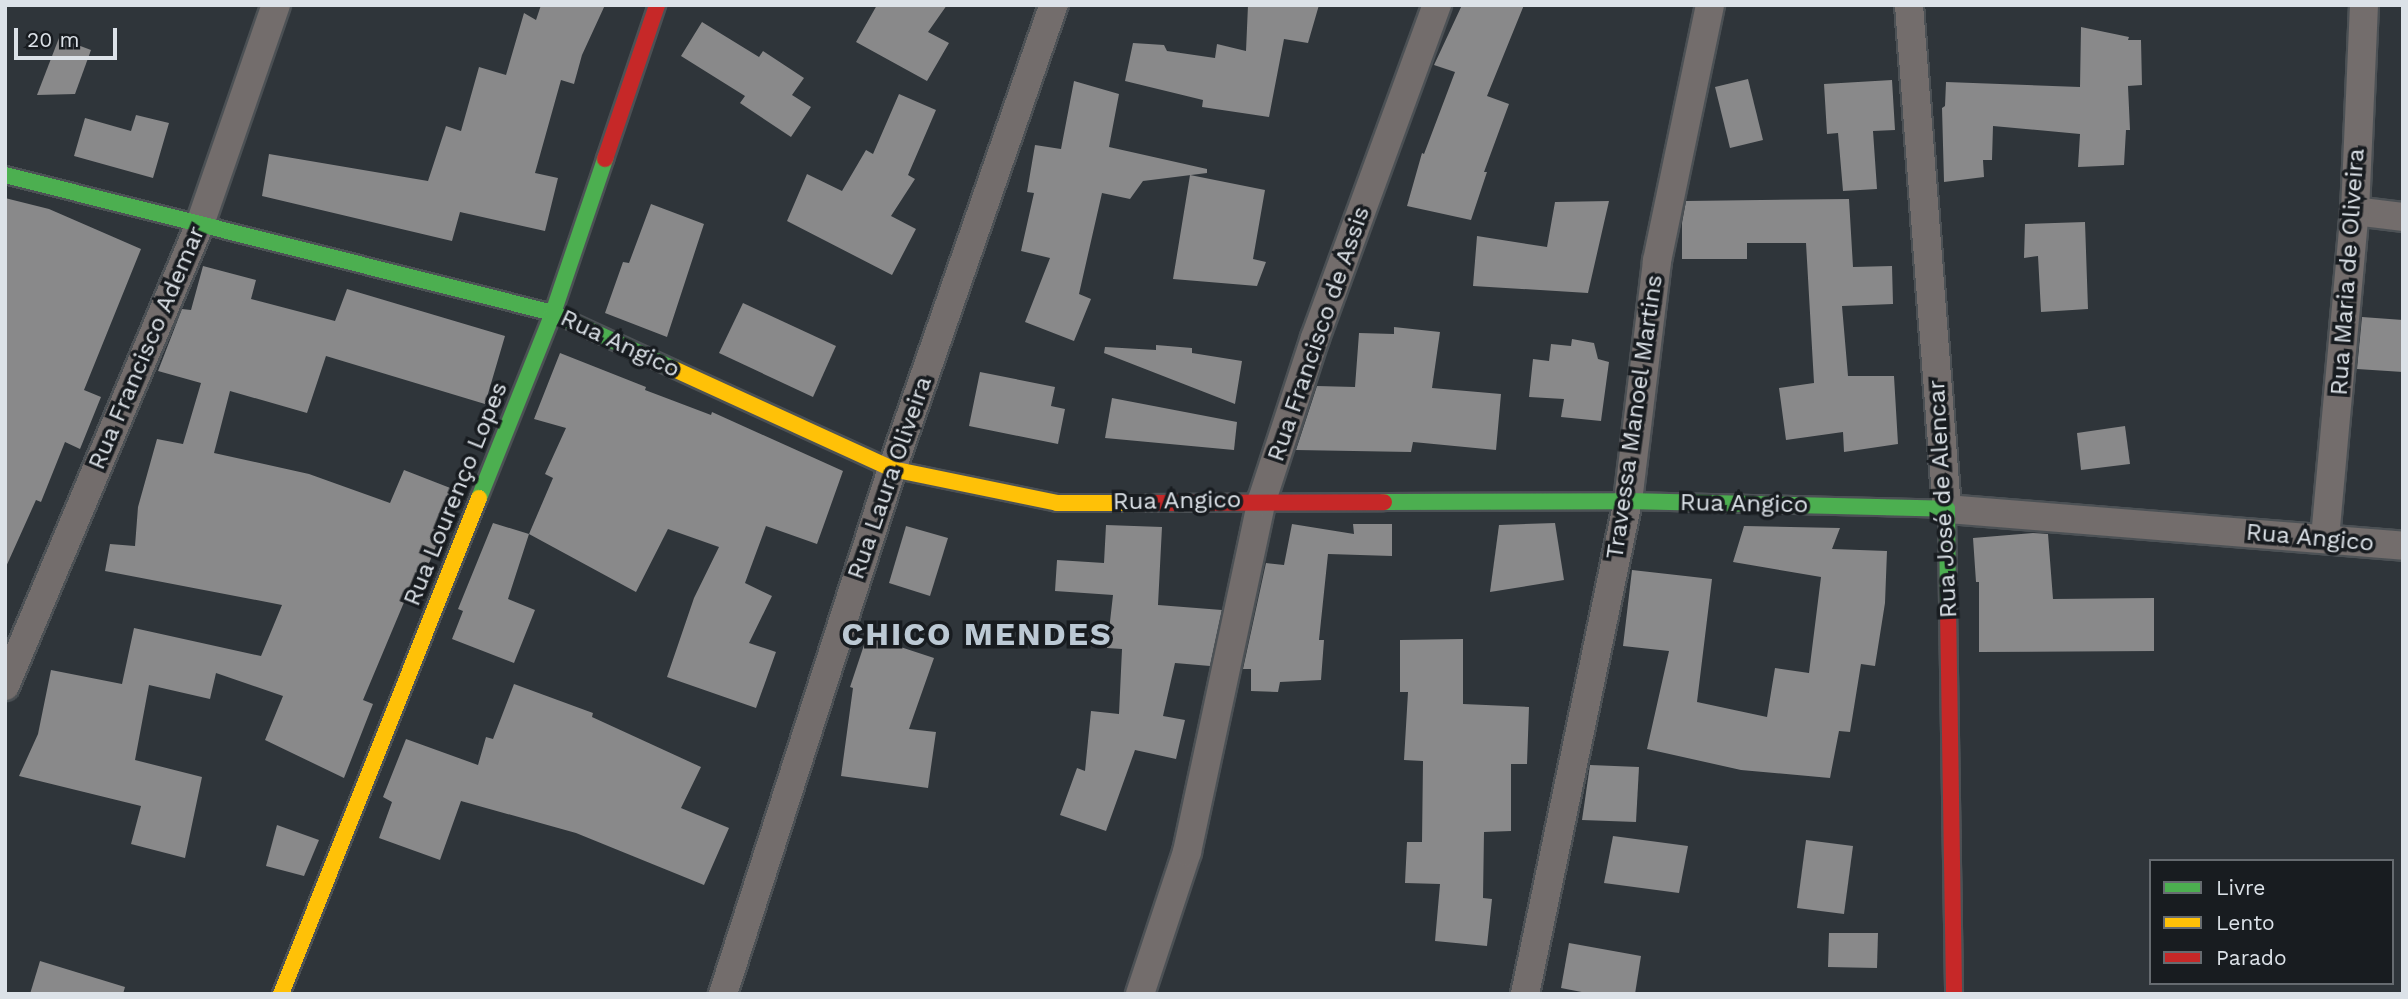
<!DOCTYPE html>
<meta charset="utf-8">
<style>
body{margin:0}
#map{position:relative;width:2408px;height:999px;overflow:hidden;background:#2f353a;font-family:"Work Sans",sans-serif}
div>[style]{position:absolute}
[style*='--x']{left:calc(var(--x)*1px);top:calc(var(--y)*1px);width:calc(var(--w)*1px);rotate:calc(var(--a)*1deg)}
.building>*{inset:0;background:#89898a}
.roads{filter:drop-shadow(2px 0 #4c5155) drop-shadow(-2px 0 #4c5155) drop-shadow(0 2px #4c5155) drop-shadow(0 -2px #4c5155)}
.street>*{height:28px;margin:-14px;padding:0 14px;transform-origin:14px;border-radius:14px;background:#736d6c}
.fast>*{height:16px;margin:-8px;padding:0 8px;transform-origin:8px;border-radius:8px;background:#4caf50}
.slow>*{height:16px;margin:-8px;padding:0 8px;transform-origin:8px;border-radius:8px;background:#ffc107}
.jam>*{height:16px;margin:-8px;padding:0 8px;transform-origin:8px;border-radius:8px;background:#c62828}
span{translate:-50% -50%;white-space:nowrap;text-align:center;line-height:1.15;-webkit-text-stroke:7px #181c20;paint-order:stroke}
.street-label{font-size:24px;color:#dce2e8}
.district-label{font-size:32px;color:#bcc9d4;font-weight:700;letter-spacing:2px}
.frame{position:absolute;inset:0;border:7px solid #dce2e8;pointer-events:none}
.legend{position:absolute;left:2149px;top:859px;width:245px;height:126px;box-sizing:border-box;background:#181c20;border:2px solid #666b70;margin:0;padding:9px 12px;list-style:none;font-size:21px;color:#dce2e8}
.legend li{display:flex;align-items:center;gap:14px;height:35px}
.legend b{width:35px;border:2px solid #666b70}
.scale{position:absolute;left:14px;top:28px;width:103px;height:32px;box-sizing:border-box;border:4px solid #dce2e8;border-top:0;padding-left:9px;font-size:21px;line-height:24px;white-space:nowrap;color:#dce2e8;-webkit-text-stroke:5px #181c20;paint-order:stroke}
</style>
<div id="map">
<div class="building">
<i style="clip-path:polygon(541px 5px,605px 5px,582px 55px,574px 84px,561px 80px,535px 173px,558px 178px,545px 231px,460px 212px,452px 241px,262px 196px,269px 154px,428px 181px,446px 126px,461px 131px,479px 67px,506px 75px,524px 13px,536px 20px)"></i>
<i style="clip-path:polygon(877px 5px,947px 5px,928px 32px,949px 43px,927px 81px,856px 42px)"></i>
<i style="clip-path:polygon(1248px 5px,1319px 5px,1308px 43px,1284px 39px,1269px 117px,1202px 107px,1203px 100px,1125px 81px,1133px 43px,1164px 45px,1167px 51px,1215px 58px,1217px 44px,1246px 51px)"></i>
<i style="clip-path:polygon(1462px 5px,1524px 5px,1487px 96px,1509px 104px,1484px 172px,1487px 172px,1471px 220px,1407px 206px,1422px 153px,1424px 154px,1455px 72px,1434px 65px)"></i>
<i style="clip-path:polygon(702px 22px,759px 57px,763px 51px,804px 78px,792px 95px,811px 107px,791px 137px,740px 103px,745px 96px,681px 56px)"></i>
<i style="clip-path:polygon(2081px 27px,2129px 37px,2128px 40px,2141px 40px,2142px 85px,2128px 86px,2130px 130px,2126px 130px,2124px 165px,2078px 167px,2080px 134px,1993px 126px,1992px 160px,1983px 160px,1984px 177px,1944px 182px,1942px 108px,1945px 106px,1946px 82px,2080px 87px)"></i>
<i style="clip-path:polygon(59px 38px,91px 50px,75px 94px,37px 95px)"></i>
<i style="clip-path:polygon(1748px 79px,1763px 140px,1730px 148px,1715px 87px)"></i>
<i style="clip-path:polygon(1892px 80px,1895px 130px,1873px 131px,1877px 189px,1843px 191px,1838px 133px,1827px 134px,1824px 84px)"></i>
<i style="clip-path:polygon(1074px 81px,1119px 94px,1109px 147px,1207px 169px,1207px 173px,1143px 181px,1130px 199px,1102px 193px,1079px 294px,1091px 299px,1074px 341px,1025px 322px,1050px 258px,1021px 251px,1034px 193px,1027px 192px,1035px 145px,1061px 149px)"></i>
<i style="clip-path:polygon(899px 94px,936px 110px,908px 175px,915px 179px,891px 216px,916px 229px,892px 275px,787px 221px,807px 174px,842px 191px,866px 150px,873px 154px)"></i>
<i style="clip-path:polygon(136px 115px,169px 123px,153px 178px,74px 156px,85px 118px,131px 131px)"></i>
<i style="clip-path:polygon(1190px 175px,1265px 190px,1253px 259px,1266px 262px,1257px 286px,1173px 279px)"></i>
<i style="clip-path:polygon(5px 198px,49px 209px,141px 249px,84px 390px,101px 397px,80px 449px,65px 442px,41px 502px,36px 500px,5px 569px)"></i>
<i style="clip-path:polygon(1849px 199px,1853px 267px,1892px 266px,1893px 304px,1842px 306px,1848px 376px,1894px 376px,1898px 444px,1844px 452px,1843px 432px,1786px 440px,1779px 388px,1814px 383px,1806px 243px,1747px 243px,1747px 259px,1682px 259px,1682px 223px,1686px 201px)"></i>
<i style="clip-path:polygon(1609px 201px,1588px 293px,1473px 286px,1477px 236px,1547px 247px,1555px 202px)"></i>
<i style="clip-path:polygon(651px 204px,704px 224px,667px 337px,605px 313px,623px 262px,629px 263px)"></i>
<i style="clip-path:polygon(2085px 222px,2088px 309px,2041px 312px,2038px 256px,2024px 258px,2025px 224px)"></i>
<i style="clip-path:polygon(203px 266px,256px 280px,251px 299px,335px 321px,347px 289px,505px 336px,485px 404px,326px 356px,307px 413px,230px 391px,214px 453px,309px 474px,390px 503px,404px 470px,458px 491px,418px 591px,410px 588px,363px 700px,373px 704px,344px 778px,265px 740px,283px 696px,216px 673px,210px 699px,149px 685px,135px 760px,202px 777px,185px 858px,131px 844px,141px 806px,19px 776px,38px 734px,51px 670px,122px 684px,134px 628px,261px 656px,282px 605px,105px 571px,110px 544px,135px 546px,138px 507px,157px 439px,183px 444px,201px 383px,158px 371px,182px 309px,191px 310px)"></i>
<i style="clip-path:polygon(743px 303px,836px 346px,813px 397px,719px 353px)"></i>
<i style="clip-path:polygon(2362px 317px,2403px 320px,2403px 372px,2357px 369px)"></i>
<i style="clip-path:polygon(1394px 327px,1440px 332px,1432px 388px,1501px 394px,1496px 450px,1413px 442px,1411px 452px,1296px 450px,1317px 386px,1355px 387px,1359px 333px,1394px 334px)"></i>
<i style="clip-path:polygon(1572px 339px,1594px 343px,1598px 359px,1609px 362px,1601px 421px,1561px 417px,1564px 399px,1529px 397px,1533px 359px,1549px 361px,1551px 344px,1571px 346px)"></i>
<i style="clip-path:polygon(1156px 345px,1192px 348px,1192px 353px,1242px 361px,1235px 404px,1104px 353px,1105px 347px,1156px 350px)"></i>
<i style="clip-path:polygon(560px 353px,646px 387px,645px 390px,711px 415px,712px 412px,843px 471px,817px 544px,766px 526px,745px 583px,772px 596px,749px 643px,776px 652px,756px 708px,667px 677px,694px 598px,719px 547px,668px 529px,636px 592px,529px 534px,553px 478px,545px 474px,566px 428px,534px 419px)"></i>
<i style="clip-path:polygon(980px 372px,1055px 387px,1051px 406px,1065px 409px,1058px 444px,969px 426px)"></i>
<i style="clip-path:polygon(1112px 398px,1237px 422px,1234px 450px,1105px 438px)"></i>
<i style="clip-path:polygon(2125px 426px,2130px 464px,2081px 470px,2077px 433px)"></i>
<i style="clip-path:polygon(493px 523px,529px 534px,508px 599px,535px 610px,514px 663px,452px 639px,463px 611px,458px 609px)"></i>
<i style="clip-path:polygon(1555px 523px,1564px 580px,1490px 592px,1499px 525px)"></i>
<i style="clip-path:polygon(1292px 524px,1354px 534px,1353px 524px,1392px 524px,1392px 556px,1328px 554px,1319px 640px,1324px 640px,1321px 680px,1280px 682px,1278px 692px,1251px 691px,1251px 669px,1243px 669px,1266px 563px,1284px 565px)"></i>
<i style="clip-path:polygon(1106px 525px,1162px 527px,1158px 605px,1222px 610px,1210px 666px,1175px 663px,1163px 716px,1185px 720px,1176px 759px,1135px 750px,1106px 831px,1060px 815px,1077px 768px,1085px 771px,1091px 711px,1119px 714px,1122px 649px,1107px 648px,1113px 595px,1055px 591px,1057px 560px,1104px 563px)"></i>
<i style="clip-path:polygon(906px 526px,948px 538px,930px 596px,889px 583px)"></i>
<i style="clip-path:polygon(1744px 526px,1840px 528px,1832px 549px,1887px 551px,1885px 603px,1875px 666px,1861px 664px,1850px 732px,1839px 731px,1830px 778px,1741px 770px,1647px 749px,1669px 651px,1623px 646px,1632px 570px,1712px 579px,1697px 702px,1767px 717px,1775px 668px,1809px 673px,1821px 577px,1733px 562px)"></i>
<i style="clip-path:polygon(2033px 533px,2048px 534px,2053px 599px,2154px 598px,2154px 651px,1979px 652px,1979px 582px,1976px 582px,1973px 538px)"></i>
<i style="clip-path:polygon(867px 636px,934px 658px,909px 729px,936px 732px,928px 788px,841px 776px,853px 688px,850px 687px)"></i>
<i style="clip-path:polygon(1463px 639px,1463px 704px,1529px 707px,1527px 764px,1511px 764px,1511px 831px,1484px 832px,1483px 898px,1492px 899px,1487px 946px,1435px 941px,1440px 884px,1405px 883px,1407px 842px,1422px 842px,1423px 761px,1404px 760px,1408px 692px,1400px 692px,1400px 640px)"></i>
<i style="clip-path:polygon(514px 684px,593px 713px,592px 717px,701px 767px,681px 808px,729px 828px,704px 885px,576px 833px,461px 801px,440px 860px,379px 838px,392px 802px,383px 797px,406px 739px,478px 765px,486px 737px,493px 739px)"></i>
<i style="clip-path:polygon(1590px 765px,1639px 767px,1636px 822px,1582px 820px)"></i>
<i style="clip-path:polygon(277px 825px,319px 840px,304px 876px,266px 866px)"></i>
<i style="clip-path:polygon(1613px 836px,1688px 846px,1679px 893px,1604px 883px)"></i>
<i style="clip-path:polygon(1806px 840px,1853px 846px,1844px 914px,1797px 908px)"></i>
<i style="clip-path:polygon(1829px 933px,1878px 933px,1877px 968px,1828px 967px)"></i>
<i style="clip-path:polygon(1569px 943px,1641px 956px,1635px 994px,1592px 994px,1561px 988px)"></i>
<i style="clip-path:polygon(40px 961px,125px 987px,123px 994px,30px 994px)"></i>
</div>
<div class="roads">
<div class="street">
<i style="--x:1909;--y:5;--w:505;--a:85.69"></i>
<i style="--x:1947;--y:509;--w:457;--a:4.6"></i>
<i style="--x:2355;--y:211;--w:48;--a:7.1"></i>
<i style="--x:2325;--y:538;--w:328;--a:-84.8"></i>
<i style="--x:2355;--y:211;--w:206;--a:-87.5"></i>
<i style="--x:5;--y:686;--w:501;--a:-67.12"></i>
<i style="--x:200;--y:224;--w:232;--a:-70.9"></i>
<i style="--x:723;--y:994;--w:552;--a:-72.16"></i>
<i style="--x:892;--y:469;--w:491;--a:-70.8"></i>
<i style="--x:1140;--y:994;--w:150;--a:-71.7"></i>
<i style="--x:1187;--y:852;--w:360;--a:-78"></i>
<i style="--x:1262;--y:500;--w:170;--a:-71.9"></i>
<i style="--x:1315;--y:338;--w:355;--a:-69.9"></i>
<i style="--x:1525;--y:994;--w:504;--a:-78.2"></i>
<i style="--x:1628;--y:501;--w:242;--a:-83.1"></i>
<i style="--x:1657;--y:261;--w:261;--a:-78.3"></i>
</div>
<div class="fast">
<i style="--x:5;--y:175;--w:565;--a:14.13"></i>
<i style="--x:553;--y:313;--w:133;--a:24.8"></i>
<i style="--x:479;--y:498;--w:199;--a:-68.2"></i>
<i style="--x:553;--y:313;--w:163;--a:-71.3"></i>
<i style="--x:1384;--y:502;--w:244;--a:-0.2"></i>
<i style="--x:1628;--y:501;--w:319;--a:1.4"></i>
<i style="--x:1947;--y:509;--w:98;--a:89.4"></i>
</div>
<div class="slow">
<i style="--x:674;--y:369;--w:240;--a:24.6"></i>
<i style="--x:892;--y:469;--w:168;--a:11.6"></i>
<i style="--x:1057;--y:503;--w:84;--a:0"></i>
<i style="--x:281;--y:994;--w:534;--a:-68.24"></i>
</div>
<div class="jam">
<i style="--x:605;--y:159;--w:163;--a:-71.3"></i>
<i style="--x:1141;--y:503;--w:243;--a:-0.2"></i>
<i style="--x:1948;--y:607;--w:387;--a:89.1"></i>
</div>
</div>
<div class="street-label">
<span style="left:2348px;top:272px;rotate:-86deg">Rua Maria de Oliveira</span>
<span style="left:1319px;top:334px;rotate:-71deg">Rua Francisco de Assis</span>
<span style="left:620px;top:344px;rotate:25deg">Rua Angico</span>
<span style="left:147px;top:348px;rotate:-67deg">Rua Francisco Ademar</span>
<span style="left:1635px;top:417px;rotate:-82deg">Travessa Manoel Martins</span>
<span style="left:890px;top:478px;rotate:-71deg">Rua Laura Oliveira</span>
<span style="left:456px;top:494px;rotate:-68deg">Rua Lourenço Lopes</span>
<span style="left:1943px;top:499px;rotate:-93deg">Rua José de Alencar</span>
<span style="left:1177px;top:501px;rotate:-1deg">Rua Angico</span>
<span style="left:1744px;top:504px;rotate:1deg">Rua Angico</span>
<span style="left:2310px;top:538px;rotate:5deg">Rua Angico</span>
</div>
<div class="district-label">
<span style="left:977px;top:634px">CHICO MENDES</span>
</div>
<div class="frame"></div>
<ul class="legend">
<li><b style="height:9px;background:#4caf50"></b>Livre</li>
<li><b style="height:9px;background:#ffc107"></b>Lento</li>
<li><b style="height:9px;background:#c62828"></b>Parado</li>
</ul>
<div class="scale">20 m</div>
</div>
